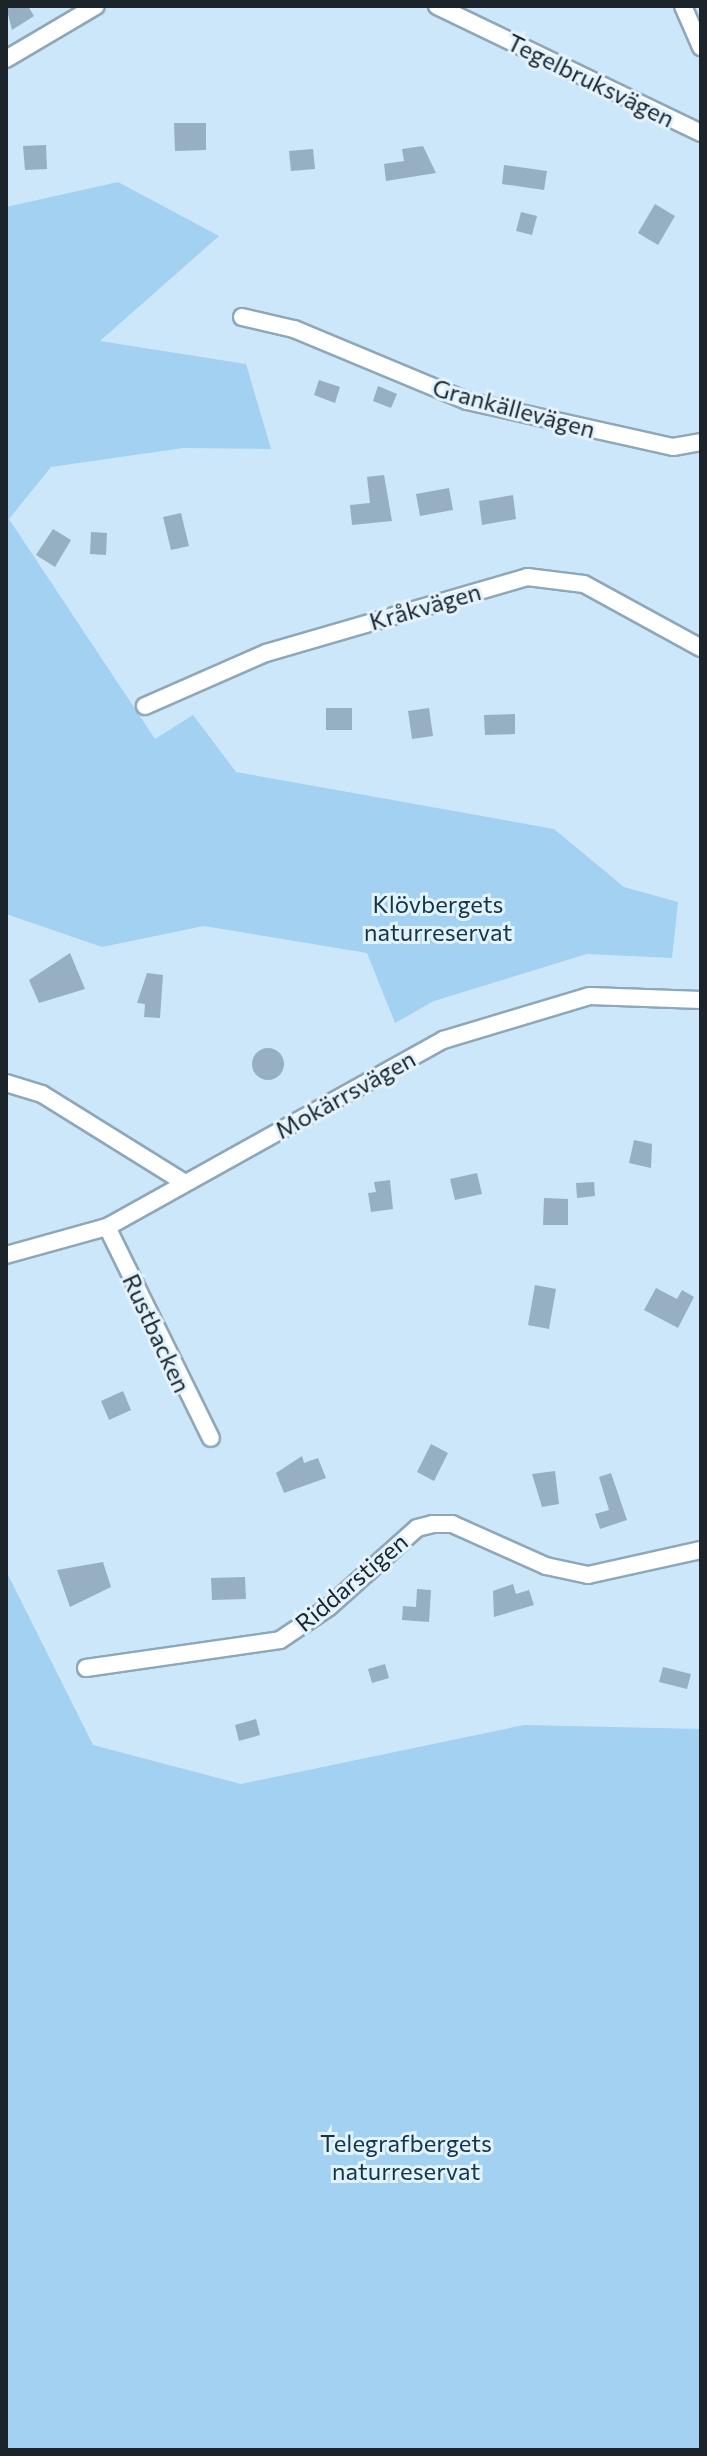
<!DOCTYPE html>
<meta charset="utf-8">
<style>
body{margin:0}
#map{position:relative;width:707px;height:2456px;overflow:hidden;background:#cde7fa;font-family:Commissioner,sans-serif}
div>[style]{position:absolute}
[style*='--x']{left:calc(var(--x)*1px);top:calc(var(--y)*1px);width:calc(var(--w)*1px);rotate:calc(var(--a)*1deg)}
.green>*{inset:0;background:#a3d1f1}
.building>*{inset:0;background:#96afc1}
.round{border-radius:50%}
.roads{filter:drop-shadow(2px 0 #8ea7b9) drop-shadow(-2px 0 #8ea7b9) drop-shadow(0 2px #8ea7b9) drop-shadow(0 -2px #8ea7b9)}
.street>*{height:16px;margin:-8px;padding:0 8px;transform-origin:8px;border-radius:8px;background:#fff}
span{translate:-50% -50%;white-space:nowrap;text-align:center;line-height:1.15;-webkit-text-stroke:6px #e3f3fe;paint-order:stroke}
.street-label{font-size:24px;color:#1a242a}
.park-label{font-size:24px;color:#12354a}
.frame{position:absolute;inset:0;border:8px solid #1a242a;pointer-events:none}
</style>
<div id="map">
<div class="green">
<i style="clip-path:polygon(118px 182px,219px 236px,100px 341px,246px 364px,271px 449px,183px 448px,51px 467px,9px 519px,155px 739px,193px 715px,236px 772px,554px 829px,624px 887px,678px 902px,672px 958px,587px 954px,434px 1001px,395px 1023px,367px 953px,204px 926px,102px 947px,6px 914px,6px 207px)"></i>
<i style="clip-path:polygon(6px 1571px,93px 1745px,241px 1784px,524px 1725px,701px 1729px,701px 2450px,6px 2450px)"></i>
</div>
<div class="building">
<i style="clip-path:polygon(6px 6px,28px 6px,34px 16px,12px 30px)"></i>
<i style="clip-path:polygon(174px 123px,206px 123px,206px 150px,175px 151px)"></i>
<i style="clip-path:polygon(46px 145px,47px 169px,25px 170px,23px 146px)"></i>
<i style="clip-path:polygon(423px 146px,436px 173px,386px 181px,384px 164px,404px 161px,402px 149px)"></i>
<i style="clip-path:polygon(313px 149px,315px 169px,291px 171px,289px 151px)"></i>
<i style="clip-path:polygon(504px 165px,547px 171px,544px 190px,502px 184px)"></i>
<i style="clip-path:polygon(655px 204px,675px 216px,658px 245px,638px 233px)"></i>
<i style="clip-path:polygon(521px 212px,537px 216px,532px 235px,516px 231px)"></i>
<i style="clip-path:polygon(319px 380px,340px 387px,335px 403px,314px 395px)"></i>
<i style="clip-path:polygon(378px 386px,397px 394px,391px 408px,373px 401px)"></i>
<i style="clip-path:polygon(384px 475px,392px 521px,352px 525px,350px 505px,370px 503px,367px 477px)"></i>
<i style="clip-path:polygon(449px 488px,453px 510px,420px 516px,416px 494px)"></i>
<i style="clip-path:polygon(513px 495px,516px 519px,482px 525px,479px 501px)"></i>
<i style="clip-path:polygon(181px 513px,189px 546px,171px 550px,163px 517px)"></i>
<i style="clip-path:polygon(53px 529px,71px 540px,55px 567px,36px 555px)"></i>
<i style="clip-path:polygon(91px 532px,107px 533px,106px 555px,90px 554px)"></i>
<i style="clip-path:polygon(326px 708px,352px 708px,352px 730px,326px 730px)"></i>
<i style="clip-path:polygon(429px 708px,433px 736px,412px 739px,408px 711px)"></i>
<i style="clip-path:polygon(515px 714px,515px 734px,485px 735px,484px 715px)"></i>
<i style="clip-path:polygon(70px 953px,85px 989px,39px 1003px,29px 980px)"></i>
<i style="clip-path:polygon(147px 973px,163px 975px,160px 1018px,144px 1017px,145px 1004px,137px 1003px)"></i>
<i class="round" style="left:252px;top:1048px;width:32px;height:32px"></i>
<i style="clip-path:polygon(634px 1140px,652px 1144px,651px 1168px,629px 1163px)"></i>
<i style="clip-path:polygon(477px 1173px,482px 1194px,455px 1200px,450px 1179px)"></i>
<i style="clip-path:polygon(390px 1180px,393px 1209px,371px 1212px,368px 1193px,376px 1192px,374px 1182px)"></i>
<i style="clip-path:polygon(594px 1182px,595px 1196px,577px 1198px,576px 1183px)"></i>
<i style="clip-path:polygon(544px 1198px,568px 1199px,568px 1225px,543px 1225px)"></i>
<i style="clip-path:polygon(535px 1285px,556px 1289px,549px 1329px,528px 1325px)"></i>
<i style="clip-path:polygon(656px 1288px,677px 1299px,682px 1290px,694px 1297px,678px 1328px,644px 1310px)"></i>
<i style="clip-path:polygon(123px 1391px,131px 1410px,109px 1420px,101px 1401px)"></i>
<i style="clip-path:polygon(431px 1444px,448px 1453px,434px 1481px,417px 1472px)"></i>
<i style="clip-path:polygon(302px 1456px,304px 1463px,318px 1458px,326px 1478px,284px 1493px,276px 1473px)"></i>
<i style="clip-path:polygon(555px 1471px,559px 1504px,542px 1507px,532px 1474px)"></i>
<i style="clip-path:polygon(611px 1473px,627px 1520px,600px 1529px,595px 1514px,609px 1510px,599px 1477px)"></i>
<i style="clip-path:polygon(103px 1562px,111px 1587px,70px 1607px,57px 1570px)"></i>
<i style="clip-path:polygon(245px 1577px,246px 1599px,212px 1600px,211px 1578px)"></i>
<i style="clip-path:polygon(513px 1584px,516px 1594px,529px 1590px,534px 1605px,494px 1617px,493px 1591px)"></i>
<i style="clip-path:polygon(417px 1589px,431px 1590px,429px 1622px,402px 1620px,403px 1606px,416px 1607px)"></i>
<i style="clip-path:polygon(385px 1664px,389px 1678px,372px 1683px,368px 1669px)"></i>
<i style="clip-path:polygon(663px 1667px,691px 1674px,687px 1689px,659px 1682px)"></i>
<i style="clip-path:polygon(256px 1719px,260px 1735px,239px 1741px,235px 1725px)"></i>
</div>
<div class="roads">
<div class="street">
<i style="--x:437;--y:6;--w:293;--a:25.7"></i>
<i style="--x:683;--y:6;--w:45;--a:66.3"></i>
<i style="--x:6;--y:59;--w:104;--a:-30.5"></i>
<i style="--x:242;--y:317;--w:53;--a:13"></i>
<i style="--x:294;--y:329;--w:187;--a:22.6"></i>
<i style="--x:467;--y:401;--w:211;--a:12.6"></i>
<i style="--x:673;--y:447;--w:28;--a:-10"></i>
<i style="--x:145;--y:706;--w:132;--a:-23.7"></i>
<i style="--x:266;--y:653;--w:272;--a:-16.2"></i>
<i style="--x:527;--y:577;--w:57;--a:7"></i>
<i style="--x:584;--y:584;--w:133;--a:28.7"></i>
<i style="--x:6;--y:1083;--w:38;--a:17"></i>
<i style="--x:42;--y:1094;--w:168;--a:31.9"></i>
<i style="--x:107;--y:1227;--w:235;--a:63.8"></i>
<i style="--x:6;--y:1255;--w:105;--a:-15.5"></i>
<i style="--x:107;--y:1227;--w:385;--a:-29.1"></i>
<i style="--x:443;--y:1040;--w:153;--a:-16.7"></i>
<i style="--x:590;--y:996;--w:111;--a:2.1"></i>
<i style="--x:86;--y:1668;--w:196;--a:-8.2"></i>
<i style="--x:280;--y:1640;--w:59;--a:-34"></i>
<i style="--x:329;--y:1607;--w:118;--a:-41.9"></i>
<i style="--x:417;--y:1528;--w:16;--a:-14"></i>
<i style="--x:433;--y:1524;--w:19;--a:0"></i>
<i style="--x:452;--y:1524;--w:103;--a:24.1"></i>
<i style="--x:546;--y:1566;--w:43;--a:12.1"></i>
<i style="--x:588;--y:1575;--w:116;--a:-12.5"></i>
</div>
</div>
<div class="street-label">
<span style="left:591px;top:80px;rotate:26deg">Tegelbruksvägen</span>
<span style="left:514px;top:408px;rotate:15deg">Grankällevägen</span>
<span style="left:425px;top:606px;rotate:-16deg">Kråkvägen</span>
<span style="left:345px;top:1094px;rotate:-29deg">Mokärrsvägen</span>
<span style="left:157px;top:1333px;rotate:65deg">Rustbacken</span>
<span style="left:351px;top:1582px;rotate:-40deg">Riddarstigen</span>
</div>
<div class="park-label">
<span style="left:438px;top:918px">Klövbergets<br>naturreservat</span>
<span style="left:406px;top:2157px">Telegrafbergets<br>naturreservat</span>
</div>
<div class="frame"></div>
</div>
